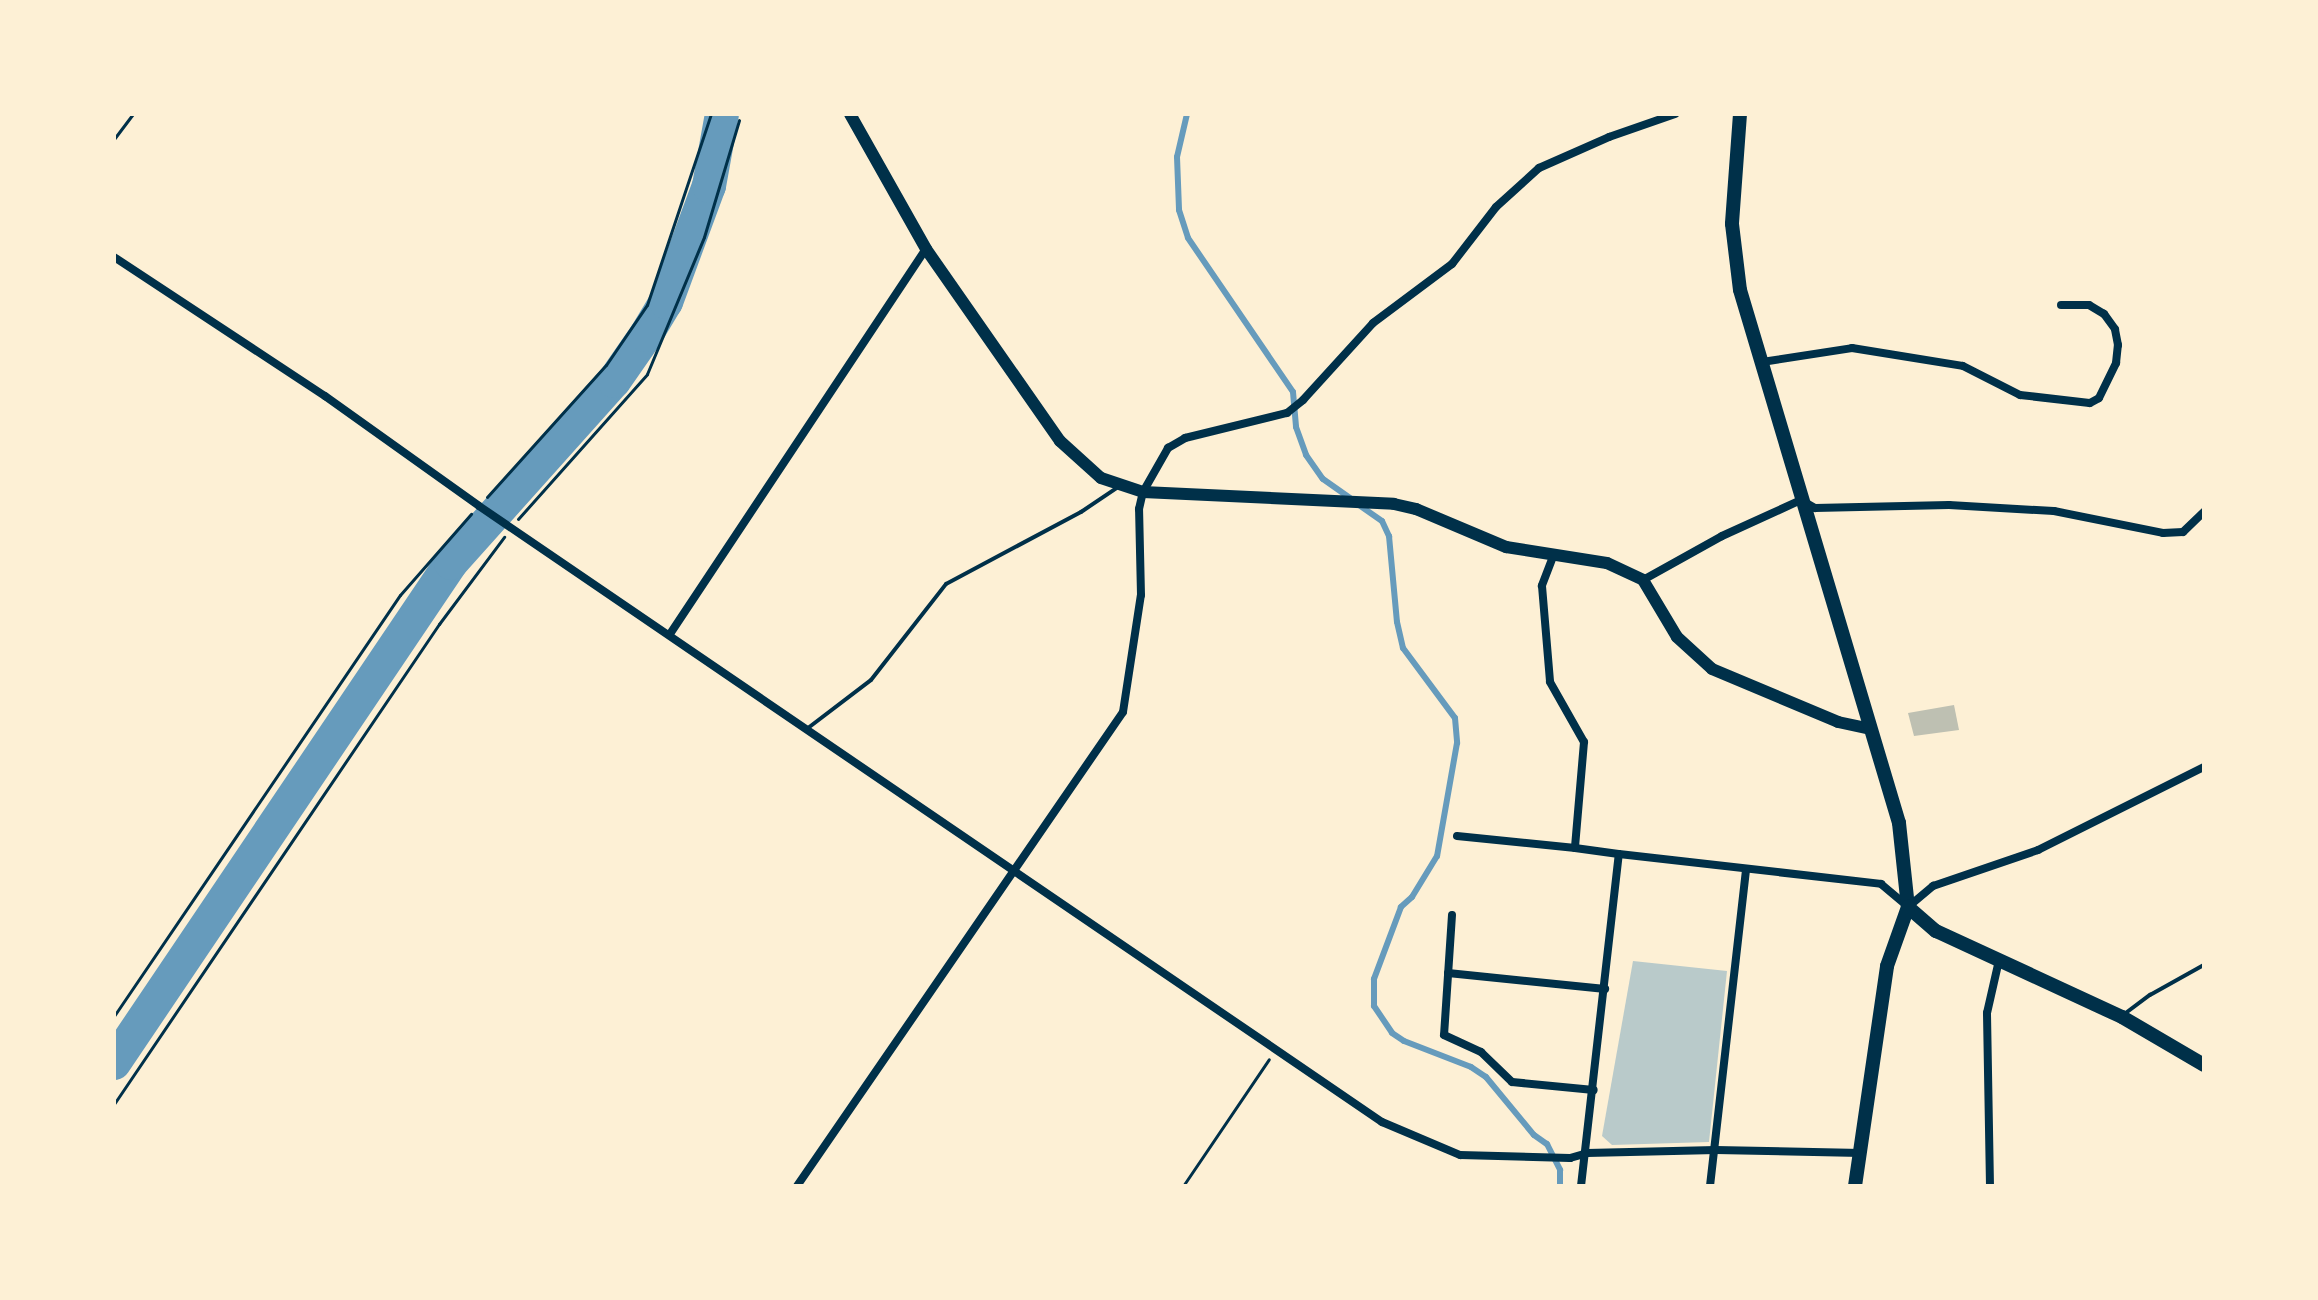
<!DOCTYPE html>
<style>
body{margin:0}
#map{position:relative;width:2318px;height:1300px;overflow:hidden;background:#fdf0d5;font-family:"Alegreya Sans",sans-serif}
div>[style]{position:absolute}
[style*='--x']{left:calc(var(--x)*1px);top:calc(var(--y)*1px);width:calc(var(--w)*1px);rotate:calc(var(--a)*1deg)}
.green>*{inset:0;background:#b9caca}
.stream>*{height:6px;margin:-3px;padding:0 3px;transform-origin:3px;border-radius:3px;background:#669bbc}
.river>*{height:34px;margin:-17px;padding:0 17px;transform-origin:17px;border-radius:17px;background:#669bbc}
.building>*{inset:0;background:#bec0b2}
.path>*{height:3px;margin:-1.5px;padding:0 1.5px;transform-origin:1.5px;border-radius:1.5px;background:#003049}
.service>*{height:4px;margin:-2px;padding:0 2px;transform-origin:2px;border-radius:2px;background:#003049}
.minor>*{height:8px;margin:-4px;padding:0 4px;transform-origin:4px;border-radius:4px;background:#003049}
.secondary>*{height:12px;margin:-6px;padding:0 6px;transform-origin:6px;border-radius:6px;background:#003049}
.primary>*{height:14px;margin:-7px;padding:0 7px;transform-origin:7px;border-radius:7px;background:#003049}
span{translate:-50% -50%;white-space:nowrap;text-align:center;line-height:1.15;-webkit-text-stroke:6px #fdf0d5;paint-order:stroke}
.frame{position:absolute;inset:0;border:116px solid #fdf0d5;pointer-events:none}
</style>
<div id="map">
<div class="green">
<i style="clip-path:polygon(1633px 961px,1727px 971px,1709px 1142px,1612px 1145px,1602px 1136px)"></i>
</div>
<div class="stream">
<i style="--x:1187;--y:114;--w:44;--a:103.1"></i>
<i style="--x:1177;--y:157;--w:53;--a:87.8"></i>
<i style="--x:1179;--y:210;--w:29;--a:72"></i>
<i style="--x:1188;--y:238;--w:186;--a:55.7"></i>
<i style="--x:1293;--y:392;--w:35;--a:85"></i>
<i style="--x:1296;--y:427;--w:30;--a:70"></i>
<i style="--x:1306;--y:455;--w:29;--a:55"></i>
<i style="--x:1323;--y:479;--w:33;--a:35"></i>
<i style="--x:1359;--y:505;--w:28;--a:35"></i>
<i style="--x:1382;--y:521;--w:17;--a:65"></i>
<i style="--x:1389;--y:536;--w:86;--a:84.7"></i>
<i style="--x:1397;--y:622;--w:27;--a:77"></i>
<i style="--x:1403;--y:648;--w:87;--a:53.4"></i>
<i style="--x:1455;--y:718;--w:25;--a:85"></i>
<i style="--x:1457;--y:743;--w:115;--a:100"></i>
<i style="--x:1437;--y:856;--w:48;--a:121.4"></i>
<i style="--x:1412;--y:897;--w:15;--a:138"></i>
<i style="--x:1401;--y:907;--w:77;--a:110.6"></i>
<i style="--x:1374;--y:979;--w:27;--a:90"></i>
<i style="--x:1374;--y:1006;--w:32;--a:56"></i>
<i style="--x:1392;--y:1033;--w:14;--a:34"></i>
<i style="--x:1404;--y:1041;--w:72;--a:21.2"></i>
<i style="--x:1471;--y:1067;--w:18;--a:34"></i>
<i style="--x:1486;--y:1077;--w:75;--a:50.4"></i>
<i style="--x:1534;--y:1135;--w:16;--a:35"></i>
<i style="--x:1547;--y:1144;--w:29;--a:63"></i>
<i style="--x:1560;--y:1170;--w:16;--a:90"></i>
</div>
<div class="river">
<i style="--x:114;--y:1063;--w:603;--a:-56.02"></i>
<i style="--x:451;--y:563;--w:244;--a:-48.2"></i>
<i style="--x:614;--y:381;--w:56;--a:-55.2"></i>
<i style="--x:646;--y:335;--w:39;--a:-59"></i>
<i style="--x:666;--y:302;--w:124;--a:-69.7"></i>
<i style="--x:709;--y:186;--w:73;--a:-79.8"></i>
</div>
<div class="building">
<i style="clip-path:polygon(1954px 705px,1959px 730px,1914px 736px,1908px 713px)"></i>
</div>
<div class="path">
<i style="--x:114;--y:139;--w:31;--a:-53"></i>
<i style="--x:487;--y:497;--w:178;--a:-48"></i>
<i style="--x:606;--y:365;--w:73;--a:-55.7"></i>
<i style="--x:647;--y:305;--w:201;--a:-71.5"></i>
<i style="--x:518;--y:519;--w:194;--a:-48.3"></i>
<i style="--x:647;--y:374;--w:148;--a:-67.4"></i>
<i style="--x:704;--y:237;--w:122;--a:-73.3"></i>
<i style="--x:114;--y:1016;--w:509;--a:-55.81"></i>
<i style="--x:400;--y:595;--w:108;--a:-48.8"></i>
<i style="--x:114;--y:1104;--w:580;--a:-55.9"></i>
<i style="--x:439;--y:624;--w:109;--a:-53.2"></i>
<i style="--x:1183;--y:1186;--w:153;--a:-55.9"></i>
</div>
<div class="service">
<i style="--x:808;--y:728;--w:79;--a:-37.3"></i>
<i style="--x:871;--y:680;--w:122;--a:-52"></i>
<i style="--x:946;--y:584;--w:153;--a:-28.1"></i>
<i style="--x:1081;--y:512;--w:45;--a:-34"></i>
<i style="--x:2123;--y:1015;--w:34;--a:-37"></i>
<i style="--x:2150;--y:995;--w:62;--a:-29.1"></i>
</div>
<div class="minor">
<i style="--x:114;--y:257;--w:253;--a:33.4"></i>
<i style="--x:325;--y:396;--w:189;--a:35.5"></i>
<i style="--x:479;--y:506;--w:1093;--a:34.3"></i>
<i style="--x:1382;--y:1122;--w:85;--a:22.9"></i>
<i style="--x:1460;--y:1155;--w:110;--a:1.6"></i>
<i style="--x:1570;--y:1158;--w:18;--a:-16"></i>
<i style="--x:1587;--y:1153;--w:129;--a:-1.3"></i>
<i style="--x:1716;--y:1150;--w:145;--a:1.2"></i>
<i style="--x:1762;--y:362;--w:91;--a:-8.8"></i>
<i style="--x:1852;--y:348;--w:112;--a:9.2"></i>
<i style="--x:1963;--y:366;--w:64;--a:27"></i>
<i style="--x:2020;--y:395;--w:70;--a:6.5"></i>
<i style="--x:2090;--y:403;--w:10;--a:-29"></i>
<i style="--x:2099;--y:398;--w:39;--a:-64"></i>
<i style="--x:2116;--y:363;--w:18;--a:-84"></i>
<i style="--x:2118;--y:345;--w:16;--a:-101"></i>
<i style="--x:2115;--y:329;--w:19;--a:-126"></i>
<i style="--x:2104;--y:314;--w:17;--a:-149"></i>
<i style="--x:2089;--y:305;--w:28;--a:180"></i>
<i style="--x:1554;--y:554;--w:34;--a:111"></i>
<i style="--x:1542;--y:586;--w:96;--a:85.2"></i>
<i style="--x:1550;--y:682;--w:69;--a:60.5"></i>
<i style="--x:1584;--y:742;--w:106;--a:94.9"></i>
<i style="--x:1575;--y:848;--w:44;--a:7.8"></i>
<i style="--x:1643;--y:580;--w:90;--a:-29.1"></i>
<i style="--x:1722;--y:536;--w:87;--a:-24.5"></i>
<i style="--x:1801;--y:500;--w:16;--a:30"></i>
<i style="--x:1815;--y:508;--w:134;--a:-1.3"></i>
<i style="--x:1949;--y:505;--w:105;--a:3.3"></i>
<i style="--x:2054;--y:511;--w:111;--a:11.4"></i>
<i style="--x:2163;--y:533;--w:20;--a:-3"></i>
<i style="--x:2183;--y:532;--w:29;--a:-44"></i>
<i style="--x:670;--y:634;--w:462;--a:-56.4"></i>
<i style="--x:1457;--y:836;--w:119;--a:5.8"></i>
<i style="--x:1452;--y:915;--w:120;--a:93.8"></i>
<i style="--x:1444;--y:1035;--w:41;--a:24.7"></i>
<i style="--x:1481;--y:1052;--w:43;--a:44.1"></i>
<i style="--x:1512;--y:1082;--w:82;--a:5.6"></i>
<i style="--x:1448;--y:973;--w:158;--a:5.8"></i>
<i style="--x:797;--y:1186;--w:575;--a:-55.48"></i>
<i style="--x:1123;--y:712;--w:118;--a:-81.3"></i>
<i style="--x:1141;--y:595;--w:86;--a:-91.3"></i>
<i style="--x:1139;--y:509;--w:17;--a:-77"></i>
<i style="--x:1143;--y:492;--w:51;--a:-60.4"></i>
<i style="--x:1168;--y:448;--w:20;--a:-30"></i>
<i style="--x:1185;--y:438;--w:105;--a:-13.8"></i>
<i style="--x:1287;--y:413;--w:21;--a:-39"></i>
<i style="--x:1303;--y:400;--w:104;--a:-47.7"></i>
<i style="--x:1373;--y:323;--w:99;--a:-36.8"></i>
<i style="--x:1452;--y:264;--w:72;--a:-52.3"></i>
<i style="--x:1496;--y:207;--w:58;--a:-42.2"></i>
<i style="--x:1539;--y:168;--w:77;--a:-23.9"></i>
<i style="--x:1609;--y:137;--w:70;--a:-19.2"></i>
<i style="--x:1581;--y:1186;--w:334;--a:-83.5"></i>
<i style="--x:1619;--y:854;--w:264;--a:6.5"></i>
<i style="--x:1881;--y:884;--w:35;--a:40"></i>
<i style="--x:1908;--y:907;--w:33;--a:-40"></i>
<i style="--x:1933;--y:886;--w:111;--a:-18.9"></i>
<i style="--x:2038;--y:850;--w:186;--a:-26.6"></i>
<i style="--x:1710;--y:1186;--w:319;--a:-83.5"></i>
<i style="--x:1990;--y:1186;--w:173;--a:-91"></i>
<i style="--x:1987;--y:1013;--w:54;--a:-77.2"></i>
</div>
<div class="secondary">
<i style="--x:850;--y:114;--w:155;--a:60.6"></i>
<i style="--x:926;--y:249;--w:234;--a:55.1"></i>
<i style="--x:1060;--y:441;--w:55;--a:42.1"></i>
<i style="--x:1101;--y:478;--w:44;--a:18.4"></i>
<i style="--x:1143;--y:492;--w:251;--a:2.7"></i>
<i style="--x:1394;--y:504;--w:23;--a:13"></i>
<i style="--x:1416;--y:509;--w:98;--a:22.9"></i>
<i style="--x:1506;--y:547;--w:102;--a:9"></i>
<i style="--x:1607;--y:563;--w:40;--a:25"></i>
<i style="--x:1643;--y:580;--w:66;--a:59.2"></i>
<i style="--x:1677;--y:637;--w:47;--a:42.4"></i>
<i style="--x:1712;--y:669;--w:137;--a:22.8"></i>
<i style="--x:1838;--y:722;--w:33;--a:12"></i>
</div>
<div class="primary">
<i style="--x:1740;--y:114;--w:110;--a:94.2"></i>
<i style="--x:1732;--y:224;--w:66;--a:83.1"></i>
<i style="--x:1740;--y:290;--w:556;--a:73.39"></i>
<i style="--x:1899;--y:823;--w:84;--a:83.9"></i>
<i style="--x:1908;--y:907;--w:37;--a:41"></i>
<i style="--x:1936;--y:931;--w:205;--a:24.8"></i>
<i style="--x:2122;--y:1017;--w:95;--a:30.3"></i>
<i style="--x:1855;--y:1186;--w:222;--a:-81.7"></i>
<i style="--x:1887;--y:966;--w:63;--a:-70.4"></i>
</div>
<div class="frame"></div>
</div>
